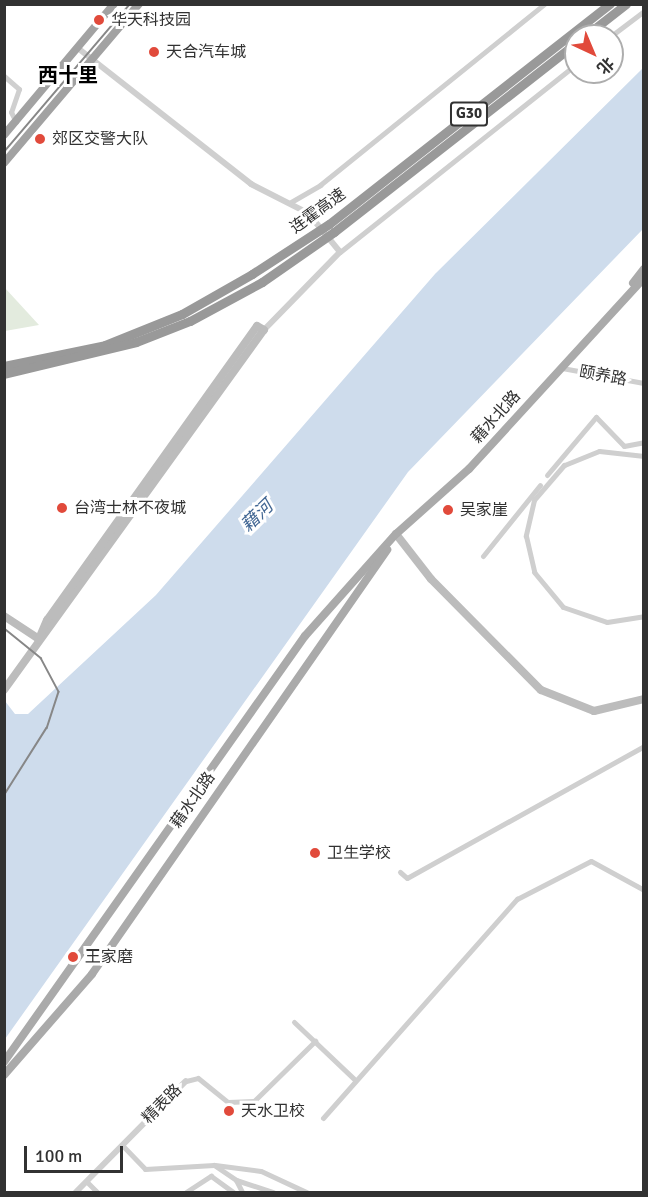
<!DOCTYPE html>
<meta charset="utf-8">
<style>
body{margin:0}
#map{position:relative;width:648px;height:1197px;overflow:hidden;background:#fff;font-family:Signika,"Noto Sans SC",sans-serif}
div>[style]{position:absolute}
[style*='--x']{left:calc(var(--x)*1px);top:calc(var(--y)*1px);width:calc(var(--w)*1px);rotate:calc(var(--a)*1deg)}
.green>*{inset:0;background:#e3ebde}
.water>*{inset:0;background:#cedcec}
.minor>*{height:5px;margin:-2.5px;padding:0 2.5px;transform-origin:2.5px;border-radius:2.5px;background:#cfcfcf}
.tertiary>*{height:6px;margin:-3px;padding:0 3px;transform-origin:3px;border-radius:3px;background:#cfcfcf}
.secondary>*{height:8px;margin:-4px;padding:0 4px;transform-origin:4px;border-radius:4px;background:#bcbcbc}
.primary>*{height:8px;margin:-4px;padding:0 4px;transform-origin:4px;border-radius:4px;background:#aaa}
.trunk>*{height:8px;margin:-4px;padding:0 4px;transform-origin:4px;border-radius:4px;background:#a2a2a2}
.motorway>*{height:9px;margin:-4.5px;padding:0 4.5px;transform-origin:4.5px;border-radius:4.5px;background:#999}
.tram>*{height:1.5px;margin:-0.75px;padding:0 0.75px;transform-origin:0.75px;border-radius:0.75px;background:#878787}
.dots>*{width:16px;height:16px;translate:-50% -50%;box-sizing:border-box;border:3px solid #fff;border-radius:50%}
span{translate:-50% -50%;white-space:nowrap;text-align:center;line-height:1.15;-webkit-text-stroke:6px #fff;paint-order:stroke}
.shield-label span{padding:2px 4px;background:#fff;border:2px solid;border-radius:4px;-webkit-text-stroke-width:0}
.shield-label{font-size:15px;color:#323232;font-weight:700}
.poi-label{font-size:16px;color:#323232}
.left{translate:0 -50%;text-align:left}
.street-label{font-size:16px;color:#323232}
.water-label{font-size:18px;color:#416693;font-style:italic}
.quarter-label{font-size:20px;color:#000;font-weight:700}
.frame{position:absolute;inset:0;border:6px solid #323232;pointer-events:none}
.north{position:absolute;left:564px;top:24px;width:60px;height:60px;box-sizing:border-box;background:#fff;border:2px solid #adadad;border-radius:50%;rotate:136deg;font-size:16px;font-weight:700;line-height:24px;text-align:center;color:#323232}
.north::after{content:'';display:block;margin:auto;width:21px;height:27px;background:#e14a3b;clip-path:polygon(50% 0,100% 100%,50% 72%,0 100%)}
.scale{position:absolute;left:24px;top:1146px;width:99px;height:27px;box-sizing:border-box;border:3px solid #323232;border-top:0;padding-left:8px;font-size:18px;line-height:21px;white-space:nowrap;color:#323232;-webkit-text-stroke:4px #fff;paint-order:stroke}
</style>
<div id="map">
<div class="green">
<i style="clip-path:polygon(5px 288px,39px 325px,5px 331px)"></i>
</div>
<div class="water">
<i style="clip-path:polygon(643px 68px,643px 229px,408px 472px,5px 1039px,5px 701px,15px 714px,28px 714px,156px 595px,435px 274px)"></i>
</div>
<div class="minor">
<i style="--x:611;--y:36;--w:41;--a:-37.1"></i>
<i style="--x:4;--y:76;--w:20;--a:41"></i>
<i style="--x:19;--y:89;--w:24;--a:109"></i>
<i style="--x:11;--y:112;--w:11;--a:63"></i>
<i style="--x:291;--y:202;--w:34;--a:-30"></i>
<i style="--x:320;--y:185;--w:288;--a:-38.9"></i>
<i style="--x:340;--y:252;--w:302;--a:-38.5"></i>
<i style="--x:562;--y:368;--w:83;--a:10.4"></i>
<i style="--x:644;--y:456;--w:45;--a:-173.7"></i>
<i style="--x:599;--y:451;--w:38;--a:158"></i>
<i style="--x:564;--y:465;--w:46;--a:130.6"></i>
<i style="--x:534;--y:500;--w:37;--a:103"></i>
<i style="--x:526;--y:536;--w:37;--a:77"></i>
<i style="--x:534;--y:572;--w:45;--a:50.4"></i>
<i style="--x:563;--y:607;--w:46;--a:18.8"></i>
<i style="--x:607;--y:622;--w:37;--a:-9"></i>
<i style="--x:547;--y:475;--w:76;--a:-49.8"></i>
<i style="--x:596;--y:417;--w:40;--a:46"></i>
<i style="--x:624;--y:446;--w:20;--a:-11"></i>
<i style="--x:483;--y:556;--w:91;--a:-51.2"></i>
<i style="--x:400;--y:872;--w:9;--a:41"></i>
<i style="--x:407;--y:878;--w:271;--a:-29.1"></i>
<i style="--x:294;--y:1022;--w:83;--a:43.5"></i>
<i style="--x:186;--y:1081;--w:12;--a:-14"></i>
<i style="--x:198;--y:1078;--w:38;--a:39"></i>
<i style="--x:228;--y:1102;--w:26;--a:-2"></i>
<i style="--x:254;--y:1101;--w:86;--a:-44.5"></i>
<i style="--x:323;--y:1118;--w:293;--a:-48.5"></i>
<i style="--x:517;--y:899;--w:83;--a:-27.2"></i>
<i style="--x:591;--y:861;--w:60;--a:28.7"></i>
<i style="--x:122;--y:1145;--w:33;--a:46"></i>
<i style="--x:145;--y:1169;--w:69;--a:-3.3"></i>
<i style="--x:214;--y:1165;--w:27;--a:34"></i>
<i style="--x:236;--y:1180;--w:39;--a:18"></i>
<i style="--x:215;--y:1165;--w:46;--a:7.4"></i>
<i style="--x:261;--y:1171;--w:50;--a:25"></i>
<i style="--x:236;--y:1180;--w:13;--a:63"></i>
<i style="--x:86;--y:1181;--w:16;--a:45"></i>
<i style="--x:186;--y:1192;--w:30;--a:-33"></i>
<i style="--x:211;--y:1176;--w:27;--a:36"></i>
</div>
<div class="tertiary">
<i style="--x:79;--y:49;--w:219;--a:38.1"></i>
<i style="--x:251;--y:184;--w:64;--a:27"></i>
<i style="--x:308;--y:213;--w:50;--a:50.6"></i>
<i style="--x:340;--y:252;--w:109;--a:134.3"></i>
<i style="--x:76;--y:1192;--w:156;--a:-45.3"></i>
</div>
<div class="secondary">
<i style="--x:396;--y:534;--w:57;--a:52.1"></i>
<i style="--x:431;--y:579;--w:156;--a:45.3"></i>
<i style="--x:541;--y:690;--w:57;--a:21.6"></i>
<i style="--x:594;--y:711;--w:51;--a:-13.5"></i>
<i style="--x:4;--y:616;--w:42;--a:33.3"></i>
<i style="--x:4;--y:690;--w:444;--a:-54.2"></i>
<i style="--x:264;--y:330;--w:8;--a:-150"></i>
<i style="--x:257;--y:326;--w:361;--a:125.5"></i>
<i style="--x:47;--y:620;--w:21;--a:113"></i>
</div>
<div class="primary">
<i style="--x:633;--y:283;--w:18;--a:-52"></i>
<i style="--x:4;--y:1062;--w:522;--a:-54.76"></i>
<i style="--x:305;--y:636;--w:137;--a:-48.3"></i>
<i style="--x:396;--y:534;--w:98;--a:-41.7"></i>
<i style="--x:469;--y:469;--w:259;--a:-47.5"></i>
<i style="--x:4;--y:1075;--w:134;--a:-48.9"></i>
<i style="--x:92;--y:974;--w:517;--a:-55.17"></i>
</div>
<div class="trunk">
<i style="--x:4;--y:135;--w:171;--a:-50"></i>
<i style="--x:4;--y:163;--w:209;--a:-49.7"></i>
</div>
<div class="motorway">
<i style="--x:585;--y:36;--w:52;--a:-38"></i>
<i style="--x:4;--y:366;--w:103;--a:-11.7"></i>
<i style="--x:105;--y:345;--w:83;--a:-21.9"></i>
<i style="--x:182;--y:314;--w:81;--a:-29.7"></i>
<i style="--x:252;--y:274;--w:92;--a:-33"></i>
<i style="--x:329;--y:224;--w:357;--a:-38.1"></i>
<i style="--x:4;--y:374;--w:136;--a:-13.6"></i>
<i style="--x:136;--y:342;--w:58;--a:-21.3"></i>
<i style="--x:190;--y:321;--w:82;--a:-28.4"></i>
<i style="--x:262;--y:282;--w:88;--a:-34.8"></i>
<i style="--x:334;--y:232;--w:307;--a:-38"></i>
</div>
<div class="tram">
<i style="--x:4;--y:152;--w:194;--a:-49.6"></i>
<i style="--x:4;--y:628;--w:48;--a:39"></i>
<i style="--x:41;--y:658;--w:38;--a:62"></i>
<i style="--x:59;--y:692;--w:38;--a:108"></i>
<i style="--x:47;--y:728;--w:80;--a:122.3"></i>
</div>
<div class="dots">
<i style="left:99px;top:20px;background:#e14a3b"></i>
<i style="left:154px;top:52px;background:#e14a3b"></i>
<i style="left:40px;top:139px;background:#e14a3b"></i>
<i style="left:62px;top:508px;background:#e14a3b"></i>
<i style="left:448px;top:510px;background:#e14a3b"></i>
<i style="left:315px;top:853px;background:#e14a3b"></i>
<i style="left:73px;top:957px;background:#e14a3b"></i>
<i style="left:229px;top:1111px;background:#e14a3b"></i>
</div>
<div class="shield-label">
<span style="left:469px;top:114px">G30</span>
</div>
<div class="poi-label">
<span class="left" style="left:111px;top:20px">华天科技园</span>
<span class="left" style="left:166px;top:52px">天合汽车城</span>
<span class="left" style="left:52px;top:139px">郊区交警大队</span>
<span class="left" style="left:74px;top:508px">台湾士林不夜城</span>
<span class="left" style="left:460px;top:510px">吴家崖</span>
<span class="left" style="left:327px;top:853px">卫生学校</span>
<span class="left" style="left:85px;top:957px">王家磨</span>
<span class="left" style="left:241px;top:1111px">天水卫校</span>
</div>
<div class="street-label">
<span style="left:318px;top:211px;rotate:-36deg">连霍高速</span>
<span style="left:603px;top:376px;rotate:10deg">颐养路</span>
<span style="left:496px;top:417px;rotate:-48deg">藉水北路</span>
<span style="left:193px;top:800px;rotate:-55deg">藉水北路</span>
<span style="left:162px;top:1104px;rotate:-45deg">精表路</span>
</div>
<div class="water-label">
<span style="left:257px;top:516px;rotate:-44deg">藉河</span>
</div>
<div class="quarter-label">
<span style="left:68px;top:75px">西十里</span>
</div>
<div class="frame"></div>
<div class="north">北</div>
<div class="scale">100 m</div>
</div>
